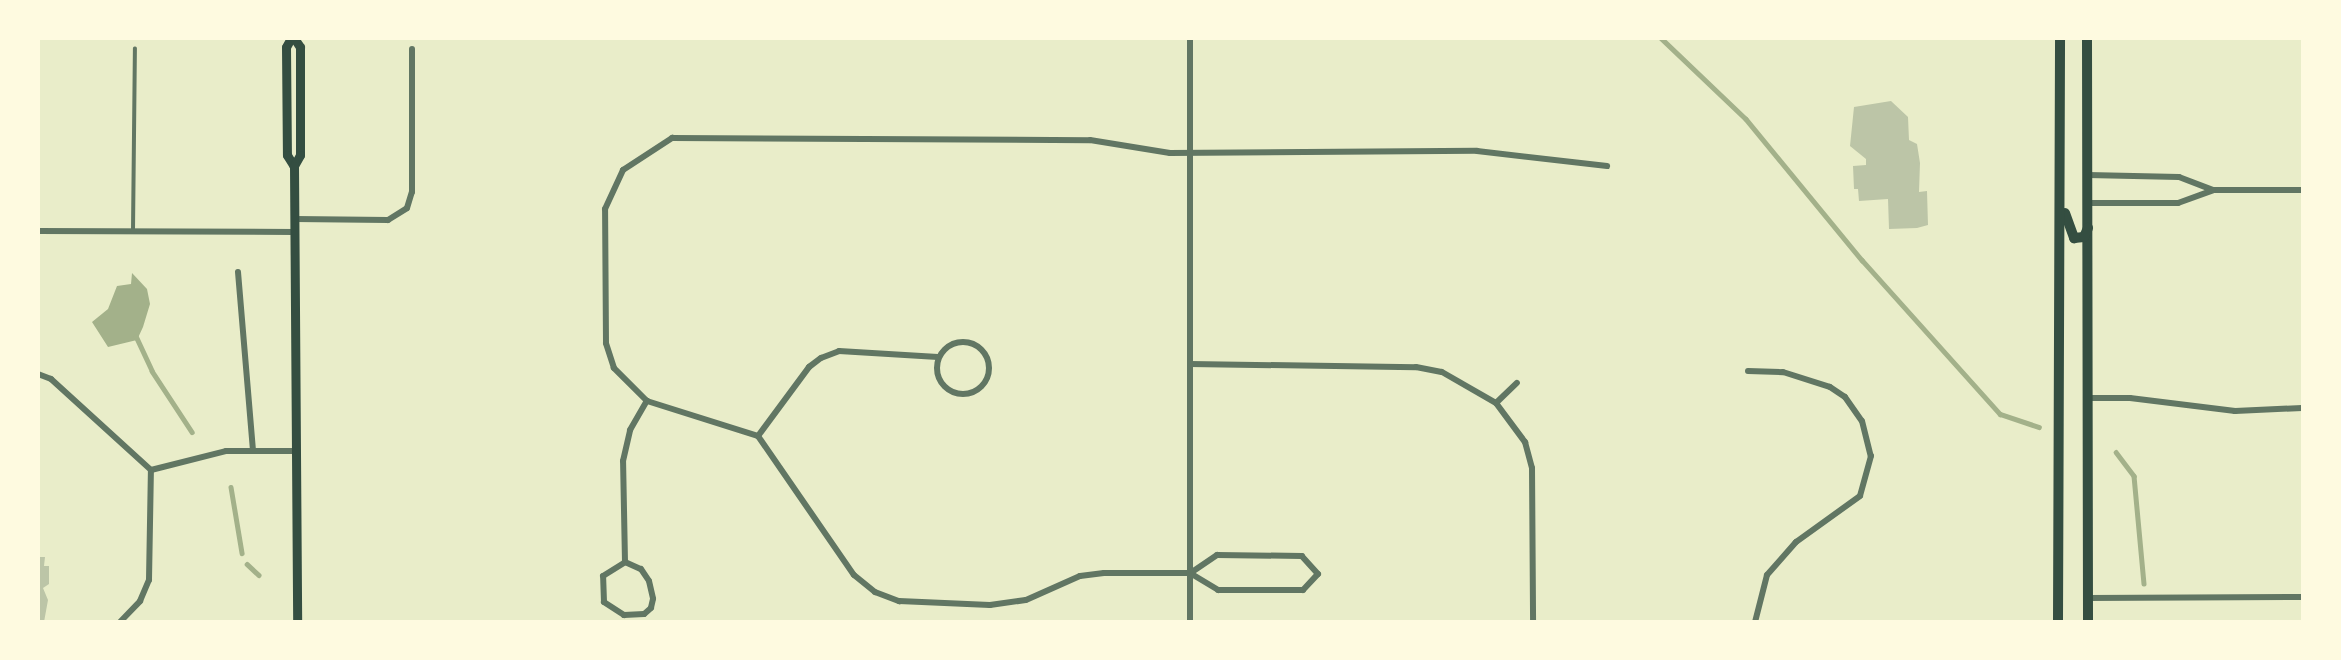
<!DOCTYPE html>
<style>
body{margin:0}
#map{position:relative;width:2341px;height:660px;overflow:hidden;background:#e9edc9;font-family:Arial,sans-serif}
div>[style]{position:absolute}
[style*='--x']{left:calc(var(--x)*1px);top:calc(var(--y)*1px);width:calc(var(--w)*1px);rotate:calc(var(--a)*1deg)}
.water>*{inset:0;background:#a3b18a}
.stream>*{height:4.5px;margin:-2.25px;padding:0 2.25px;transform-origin:2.25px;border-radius:2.25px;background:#a3b18a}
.building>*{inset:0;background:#bcc5a7}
.service>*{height:3.5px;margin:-1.75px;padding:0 1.75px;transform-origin:1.75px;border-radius:1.75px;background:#617663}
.minor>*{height:6px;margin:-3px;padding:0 3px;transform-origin:3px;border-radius:3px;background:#617663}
.minor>.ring{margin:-3px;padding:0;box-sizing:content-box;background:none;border:6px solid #617663;border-radius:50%}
.secondary>*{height:9px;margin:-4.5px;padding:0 4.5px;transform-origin:4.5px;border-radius:4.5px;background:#344e41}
.primary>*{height:10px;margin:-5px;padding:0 5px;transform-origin:5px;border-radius:5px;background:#344e41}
span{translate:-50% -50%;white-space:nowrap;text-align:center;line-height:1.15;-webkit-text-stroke:5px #fefae0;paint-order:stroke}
.frame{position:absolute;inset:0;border:40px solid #fefae0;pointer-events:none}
</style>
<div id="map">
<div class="water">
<i style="clip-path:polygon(132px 273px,147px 289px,150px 304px,143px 327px,137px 340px,108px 347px,92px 322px,108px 309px,117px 286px,131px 284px)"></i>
</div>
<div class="stream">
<i style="--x:1661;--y:38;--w:117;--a:43.6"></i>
<i style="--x:1746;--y:119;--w:183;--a:50.6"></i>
<i style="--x:1862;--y:260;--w:207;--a:48.1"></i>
<i style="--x:2000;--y:414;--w:41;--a:18.4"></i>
<i style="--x:136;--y:336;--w:38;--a:65"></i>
<i style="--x:152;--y:371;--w:73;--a:56.7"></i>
<i style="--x:2116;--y:452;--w:30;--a:53"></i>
<i style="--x:2134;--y:476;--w:108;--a:84.7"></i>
<i style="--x:231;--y:487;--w:67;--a:80.5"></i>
<i style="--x:247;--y:564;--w:16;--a:43"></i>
</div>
<div class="building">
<i style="clip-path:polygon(1891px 101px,1908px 117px,1909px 140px,1917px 144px,1920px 163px,1919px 192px,1927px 191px,1928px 225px,1917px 228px,1889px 229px,1888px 199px,1859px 201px,1858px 189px,1854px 189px,1853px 166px,1866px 165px,1866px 159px,1850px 146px,1854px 107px)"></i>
<i style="clip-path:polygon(38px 557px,45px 557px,44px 566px,49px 566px,49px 584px,43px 588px,48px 600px,44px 622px,38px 622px)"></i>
</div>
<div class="service">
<i style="--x:133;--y:231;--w:182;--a:-89.4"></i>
</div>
<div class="minor">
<i style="--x:2088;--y:175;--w:91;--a:1.3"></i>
<i style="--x:2179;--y:177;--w:36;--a:21"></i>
<i style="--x:2213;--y:190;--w:89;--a:0"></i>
<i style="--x:2088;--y:203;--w:90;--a:0"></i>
<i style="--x:2178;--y:203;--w:37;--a:-20"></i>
<i style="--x:295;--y:219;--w:93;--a:0.6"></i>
<i style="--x:388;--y:220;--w:22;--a:-32"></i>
<i style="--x:407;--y:208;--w:17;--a:-73"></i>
<i style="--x:412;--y:192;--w:143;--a:-90"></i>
<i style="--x:38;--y:231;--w:257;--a:0.2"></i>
<i style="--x:238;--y:272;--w:179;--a:85.2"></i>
<i class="ring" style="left:937px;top:342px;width:46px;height:46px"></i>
<i style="--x:1190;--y:364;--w:226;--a:0.8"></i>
<i style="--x:1416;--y:367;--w:26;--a:11"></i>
<i style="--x:1442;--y:372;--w:62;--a:29.9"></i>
<i style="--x:1496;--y:403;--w:49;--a:53.4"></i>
<i style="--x:1525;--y:442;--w:27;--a:75"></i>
<i style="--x:1532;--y:468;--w:154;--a:89.6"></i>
<i style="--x:1748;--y:371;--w:35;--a:2"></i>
<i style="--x:1783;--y:372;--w:49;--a:17.7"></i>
<i style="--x:1830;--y:387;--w:18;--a:34"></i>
<i style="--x:1845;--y:397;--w:29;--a:55"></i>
<i style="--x:1862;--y:421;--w:36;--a:76"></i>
<i style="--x:1871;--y:456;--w:41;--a:105.4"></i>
<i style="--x:1860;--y:496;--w:79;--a:144.3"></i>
<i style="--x:1796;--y:542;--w:44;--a:131.3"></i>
<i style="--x:1767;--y:575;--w:49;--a:104.3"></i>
<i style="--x:38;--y:374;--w:14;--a:21"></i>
<i style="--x:51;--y:379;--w:135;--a:42.3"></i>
<i style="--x:151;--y:470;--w:77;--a:-14.2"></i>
<i style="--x:226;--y:451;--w:70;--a:0"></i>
<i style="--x:2087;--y:398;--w:43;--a:0"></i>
<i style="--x:2130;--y:398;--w:106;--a:7.1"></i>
<i style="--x:2235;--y:411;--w:67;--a:-2.6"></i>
<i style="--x:647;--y:401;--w:116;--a:17.5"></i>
<i style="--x:758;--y:436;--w:169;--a:55.4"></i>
<i style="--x:854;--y:575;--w:27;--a:39"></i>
<i style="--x:875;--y:592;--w:26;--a:21"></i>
<i style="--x:899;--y:601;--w:91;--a:2.5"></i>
<i style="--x:990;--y:605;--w:36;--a:-8"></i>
<i style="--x:1026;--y:600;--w:59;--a:-24"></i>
<i style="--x:1080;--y:576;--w:24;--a:-7"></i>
<i style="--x:1104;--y:573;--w:86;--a:0"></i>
<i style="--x:1190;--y:573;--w:33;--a:31"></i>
<i style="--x:1218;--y:590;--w:85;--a:0"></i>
<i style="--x:1303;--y:590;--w:22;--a:-47"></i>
<i style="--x:1318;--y:574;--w:24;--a:-132"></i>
<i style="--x:1302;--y:556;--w:85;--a:-179.3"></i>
<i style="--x:1217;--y:555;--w:32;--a:146"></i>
<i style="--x:1496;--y:403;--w:29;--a:-44"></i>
<i style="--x:758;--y:436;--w:86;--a:-53.5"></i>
<i style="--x:809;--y:367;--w:15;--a:-37"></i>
<i style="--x:821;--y:358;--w:19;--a:-21"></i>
<i style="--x:839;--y:351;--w:99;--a:3.5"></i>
<i style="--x:625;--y:562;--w:101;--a:-91.1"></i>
<i style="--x:623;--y:461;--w:32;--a:-77"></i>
<i style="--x:630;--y:430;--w:34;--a:-60"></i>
<i style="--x:647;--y:401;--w:47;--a:-135"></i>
<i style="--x:614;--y:368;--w:26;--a:-108"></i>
<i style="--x:606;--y:343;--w:134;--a:-90.4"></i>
<i style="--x:605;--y:209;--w:43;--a:-65.2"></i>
<i style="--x:623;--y:170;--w:59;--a:-33.1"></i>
<i style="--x:672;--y:138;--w:418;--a:0.3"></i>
<i style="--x:1090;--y:140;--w:81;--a:9.2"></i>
<i style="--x:1170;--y:153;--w:307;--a:-0.4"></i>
<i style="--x:1477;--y:151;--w:131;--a:6.6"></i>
<i style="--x:625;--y:562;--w:17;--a:24"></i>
<i style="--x:641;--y:569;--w:14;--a:56"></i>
<i style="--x:649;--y:581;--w:18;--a:77"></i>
<i style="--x:653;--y:599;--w:9;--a:103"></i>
<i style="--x:651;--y:608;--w:9;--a:139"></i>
<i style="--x:644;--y:614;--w:20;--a:177"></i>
<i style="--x:624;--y:615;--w:24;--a:-147"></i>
<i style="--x:604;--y:602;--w:26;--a:-92"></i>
<i style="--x:603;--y:576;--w:26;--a:-32"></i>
<i style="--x:2088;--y:598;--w:214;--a:-0.3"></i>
<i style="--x:120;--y:622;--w:29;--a:-46"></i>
<i style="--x:140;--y:601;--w:23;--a:-67"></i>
<i style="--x:149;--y:580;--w:110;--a:-89"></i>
<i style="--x:1190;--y:622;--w:584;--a:-90"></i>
</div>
<div class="secondary">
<i style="--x:291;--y:38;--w:10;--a:119"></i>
<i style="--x:286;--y:47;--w:108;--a:89.5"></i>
<i style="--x:287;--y:155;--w:13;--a:58"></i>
<i style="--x:294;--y:38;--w:11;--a:56"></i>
<i style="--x:300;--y:47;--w:108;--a:90"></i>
<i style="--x:300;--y:155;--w:13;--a:119"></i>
<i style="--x:294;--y:166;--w:456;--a:89.6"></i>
</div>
<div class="primary">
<i style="--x:2087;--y:38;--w:584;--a:89.9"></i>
<i style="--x:2065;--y:213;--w:27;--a:70"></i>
<i style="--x:2074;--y:238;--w:10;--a:-6"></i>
<i style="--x:2084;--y:237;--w:10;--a:-66"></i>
<i style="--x:2058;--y:622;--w:584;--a:-89.8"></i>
</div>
<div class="frame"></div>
</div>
